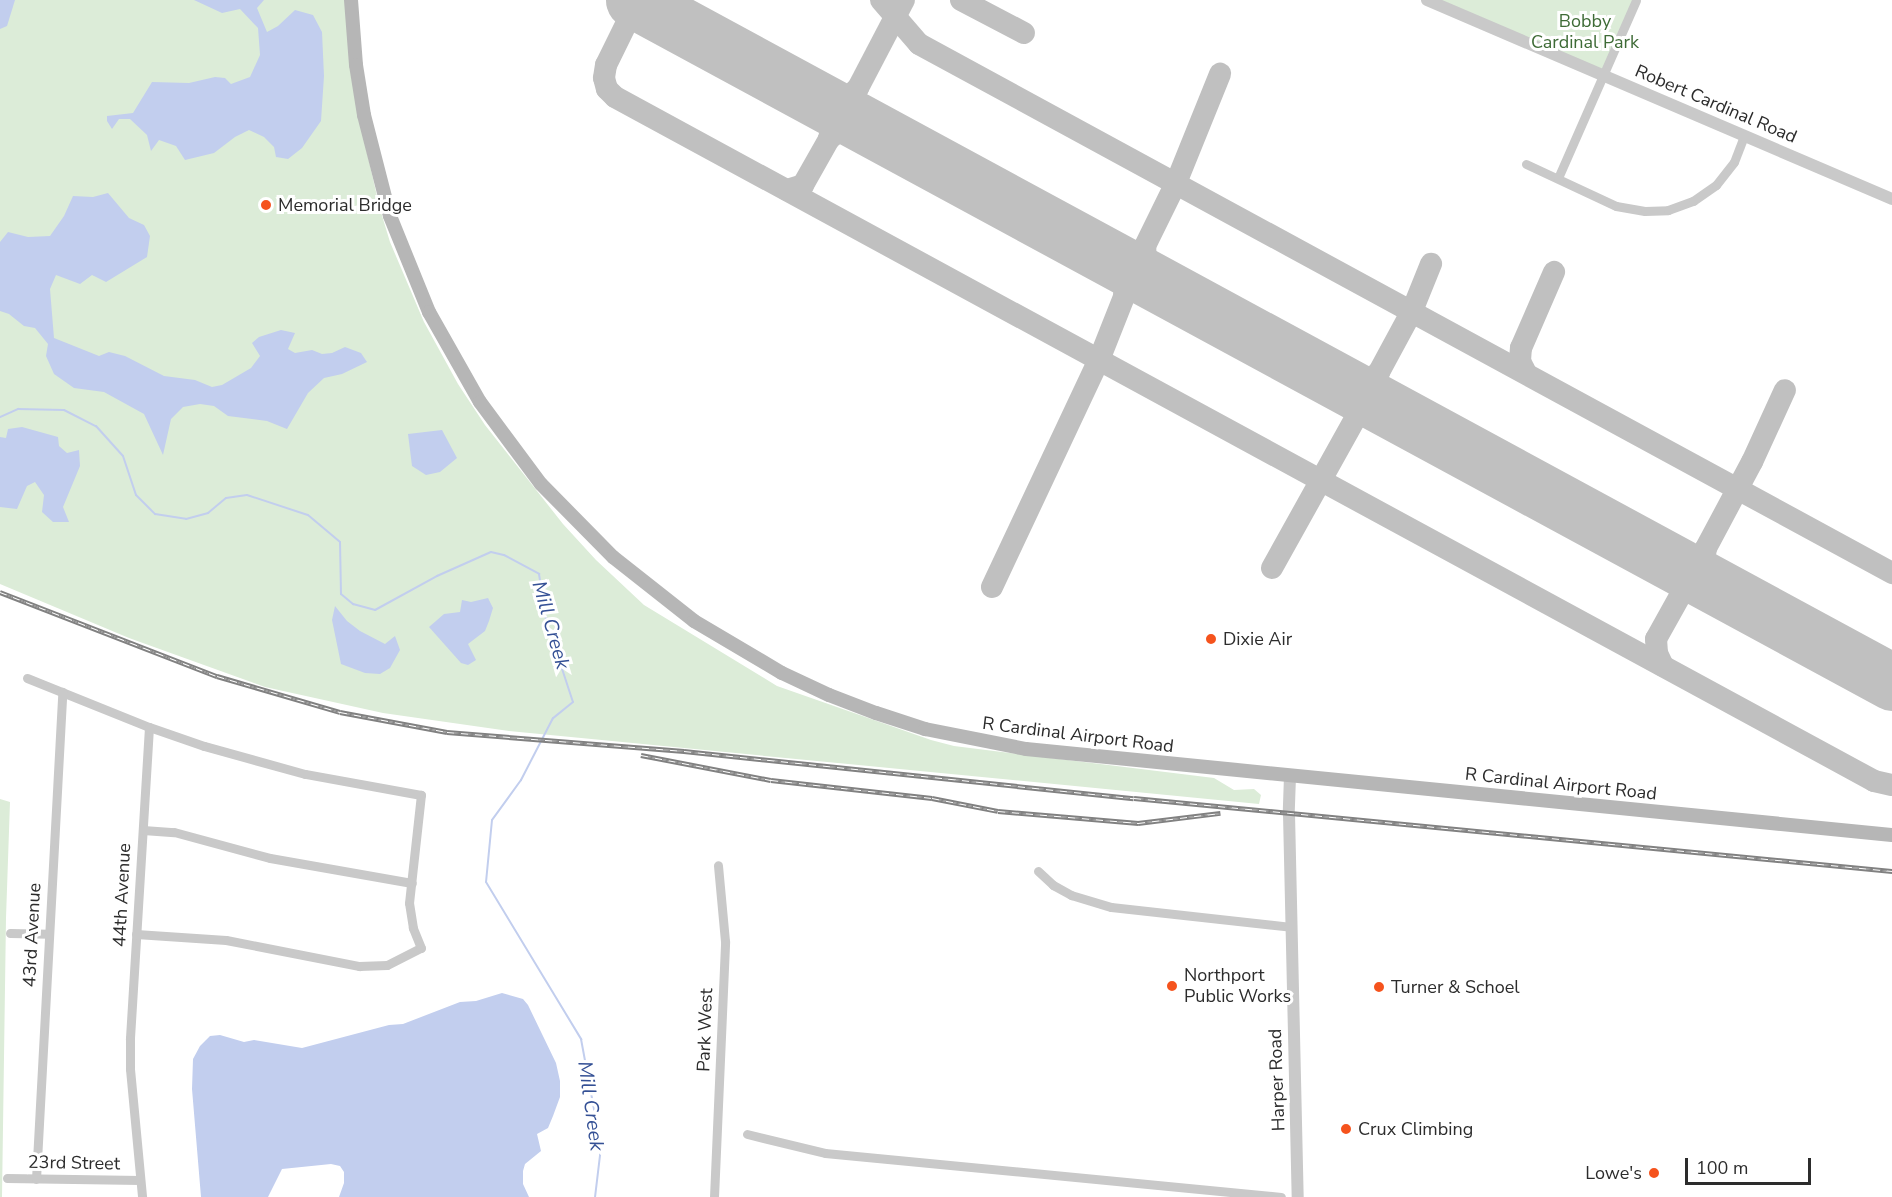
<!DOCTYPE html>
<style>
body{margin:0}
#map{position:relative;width:1892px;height:1197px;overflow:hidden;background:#fff;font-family:"Nunito Sans",sans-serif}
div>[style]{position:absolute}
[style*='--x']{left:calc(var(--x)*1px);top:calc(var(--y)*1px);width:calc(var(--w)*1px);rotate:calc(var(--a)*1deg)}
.green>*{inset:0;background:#dcecd8}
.water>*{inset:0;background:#c2ceee}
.stream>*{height:2px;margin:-1px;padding:0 1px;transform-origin:1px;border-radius:1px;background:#c2ceee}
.taxiway>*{height:22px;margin:-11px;padding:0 11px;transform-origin:11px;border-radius:11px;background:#c0c0c0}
.runway>*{height:57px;margin:-28.5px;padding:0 28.5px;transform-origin:28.5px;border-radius:28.5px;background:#c0c0c0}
.minor>*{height:9px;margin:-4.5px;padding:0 4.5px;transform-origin:4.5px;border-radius:4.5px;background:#c9c9c9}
.tertiary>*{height:12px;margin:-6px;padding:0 6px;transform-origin:6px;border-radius:6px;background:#c9c9c9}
.secondary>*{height:14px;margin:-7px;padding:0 7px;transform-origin:7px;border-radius:7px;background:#b6b6b6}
.rail>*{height:4.5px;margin-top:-2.25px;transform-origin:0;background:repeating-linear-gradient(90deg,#fff 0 7px,#818181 0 14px);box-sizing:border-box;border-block:2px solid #818181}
.dots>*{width:16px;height:16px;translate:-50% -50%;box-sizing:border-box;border:3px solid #fff;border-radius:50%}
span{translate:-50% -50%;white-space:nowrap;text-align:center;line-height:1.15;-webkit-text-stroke:6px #fff;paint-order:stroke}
.park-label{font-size:18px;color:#3e6b36}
.street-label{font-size:18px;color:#2c2c2c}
.poi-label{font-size:18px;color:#2c2c2c}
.left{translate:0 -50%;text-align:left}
.right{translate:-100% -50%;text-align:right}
.water-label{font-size:20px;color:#345095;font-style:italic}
.scale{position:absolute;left:1685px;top:1158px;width:126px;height:27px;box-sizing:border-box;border:3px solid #2c2c2c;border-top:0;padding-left:8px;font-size:18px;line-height:21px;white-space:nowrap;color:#2c2c2c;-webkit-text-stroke:4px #fff;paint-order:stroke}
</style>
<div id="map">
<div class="green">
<i style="clip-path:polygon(0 0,347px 0,362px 131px,380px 209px,390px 242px,424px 322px,458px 384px,485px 425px,563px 524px,596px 560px,644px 605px,777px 686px,931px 740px,954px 746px,1214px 778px,1234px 790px,1254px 789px,1261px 795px,1259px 804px,509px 731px,383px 713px,265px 687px,129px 638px,0 584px)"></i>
<i style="clip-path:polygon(1427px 0,1636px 0,1602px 75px)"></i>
<i style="clip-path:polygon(0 799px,10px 802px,6px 918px,2px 1197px,0 1197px)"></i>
</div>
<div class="water">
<i style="clip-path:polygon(0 0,15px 0,7px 26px,0 29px)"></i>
<i style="clip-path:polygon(194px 0,264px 0,257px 8px,267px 32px,278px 26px,295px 10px,313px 15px,322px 32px,324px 76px,321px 121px,302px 148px,288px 159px,276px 157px,274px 147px,264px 137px,249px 130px,235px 137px,214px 153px,185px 160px,176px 146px,159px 140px,151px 151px,147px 135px,130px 119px,119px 119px,112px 129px,107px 121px,107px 116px,133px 113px,152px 82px,189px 83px,215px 77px,225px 78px,231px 84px,250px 77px,260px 55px,258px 28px,240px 9px,222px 13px)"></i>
<i style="clip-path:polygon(108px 193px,129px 218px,144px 225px,150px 236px,147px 257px,106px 282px,92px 275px,80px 284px,56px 275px,50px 289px,54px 338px,99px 356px,109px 352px,125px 356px,164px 376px,195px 380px,212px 387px,222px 385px,251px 368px,260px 356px,252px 343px,259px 337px,281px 330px,295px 333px,288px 349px,295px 353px,312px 350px,322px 354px,332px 353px,345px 347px,361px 353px,367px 362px,342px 374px,324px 378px,308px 393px,287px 429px,267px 421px,228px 416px,214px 406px,200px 404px,183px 407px,171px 419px,163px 455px,144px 414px,104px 392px,74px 388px,54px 374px,46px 356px,48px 344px,35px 328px,24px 326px,9px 314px,0 311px,0 242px,8px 232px,28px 237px,50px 236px,64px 216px,73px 196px,93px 197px)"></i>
<i style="clip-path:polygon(22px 427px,58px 437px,59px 446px,67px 453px,79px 450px,80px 466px,63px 507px,69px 522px,53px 522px,42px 512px,44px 495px,35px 482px,27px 486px,17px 509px,0 507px,0 437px,6px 438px,8px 429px)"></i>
<i style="clip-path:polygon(442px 430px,457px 458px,440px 472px,426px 475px,412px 466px,408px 434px)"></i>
<i style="clip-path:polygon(488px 598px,493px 608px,489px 621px,485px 631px,468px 644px,476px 660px,468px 665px,461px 663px,429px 627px,444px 614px,460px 612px,462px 600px,471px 602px)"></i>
<i style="clip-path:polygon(335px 606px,347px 621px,360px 631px,385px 644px,395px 636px,400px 650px,390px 668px,380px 674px,365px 673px,341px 664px,332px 620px)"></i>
<i style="clip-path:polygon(502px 993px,523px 999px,528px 1005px,556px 1063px,560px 1081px,560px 1097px,553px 1116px,548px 1128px,537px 1134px,541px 1151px,525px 1164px,523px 1171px,523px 1184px,529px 1197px,339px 1197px,344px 1183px,344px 1172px,340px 1166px,331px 1164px,282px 1169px,268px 1197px,201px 1197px,192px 1089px,193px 1059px,200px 1046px,210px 1036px,220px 1035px,244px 1042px,254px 1040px,302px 1048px,389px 1025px,403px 1024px,460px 1002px,476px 1001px)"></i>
</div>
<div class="stream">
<i style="--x:0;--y:417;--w:20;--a:-24"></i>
<i style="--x:18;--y:409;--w:46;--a:1.2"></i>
<i style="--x:64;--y:410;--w:36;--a:27"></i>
<i style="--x:96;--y:426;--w:40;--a:48"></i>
<i style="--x:123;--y:456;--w:41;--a:71.6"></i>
<i style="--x:136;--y:495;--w:27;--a:45"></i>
<i style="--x:155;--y:514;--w:31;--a:9"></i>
<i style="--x:186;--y:519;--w:23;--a:-15"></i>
<i style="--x:208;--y:513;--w:23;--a:-40"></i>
<i style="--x:226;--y:498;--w:21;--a:-8"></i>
<i style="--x:247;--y:495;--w:64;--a:18.2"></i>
<i style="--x:308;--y:515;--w:42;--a:40.2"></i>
<i style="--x:340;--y:542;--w:52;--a:88.9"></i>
<i style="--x:341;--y:594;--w:16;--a:40"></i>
<i style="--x:353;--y:604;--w:23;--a:15"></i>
<i style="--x:375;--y:610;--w:71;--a:-28.7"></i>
<i style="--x:437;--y:576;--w:59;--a:-24"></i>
<i style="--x:491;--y:552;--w:13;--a:13"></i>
<i style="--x:504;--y:555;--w:40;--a:28"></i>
<i style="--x:539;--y:574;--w:47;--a:81.3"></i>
<i style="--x:546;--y:620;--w:86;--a:71.8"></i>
<i style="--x:573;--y:702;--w:26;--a:141"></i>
<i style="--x:553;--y:718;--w:70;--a:117.3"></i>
<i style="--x:521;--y:780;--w:49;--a:125.9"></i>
<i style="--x:492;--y:820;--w:62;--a:95.5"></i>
<i style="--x:486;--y:882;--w:184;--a:58.8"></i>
<i style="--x:581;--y:1039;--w:110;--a:79.5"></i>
<i style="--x:601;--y:1147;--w:50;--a:96.8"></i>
</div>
<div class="taxiway">
<i style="--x:881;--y:0;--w:58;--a:49.2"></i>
<i style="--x:919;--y:44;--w:1108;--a:28.53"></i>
<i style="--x:961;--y:0;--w:71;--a:27.6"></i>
<i style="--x:637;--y:2;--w:70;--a:116.2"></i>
<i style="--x:606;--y:65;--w:13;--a:99"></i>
<i style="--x:604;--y:78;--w:11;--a:75"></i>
<i style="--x:607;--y:89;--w:11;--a:45"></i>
<i style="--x:615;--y:97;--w:1433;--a:28.51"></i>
<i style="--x:1874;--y:781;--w:18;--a:13"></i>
<i style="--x:823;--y:102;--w:21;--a:-3"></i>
<i style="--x:844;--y:101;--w:19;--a:-43"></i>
<i style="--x:858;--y:88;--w:99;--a:-62.4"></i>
<i style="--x:829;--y:139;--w:22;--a:-39"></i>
<i style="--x:846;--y:125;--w:23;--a:5"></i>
<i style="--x:787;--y:190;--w:17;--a:-17"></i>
<i style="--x:803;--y:185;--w:53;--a:-60.5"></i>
<i style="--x:829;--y:139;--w:20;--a:-79"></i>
<i style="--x:833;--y:119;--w:9;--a:-108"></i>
<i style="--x:830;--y:110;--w:11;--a:-131"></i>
<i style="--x:1162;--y:286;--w:23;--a:-133"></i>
<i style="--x:1146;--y:269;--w:23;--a:-92"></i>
<i style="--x:1145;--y:246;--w:70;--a:-63.8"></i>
<i style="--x:1176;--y:183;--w:118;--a:-68"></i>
<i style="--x:1526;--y:373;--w:13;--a:-117"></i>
<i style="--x:1520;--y:361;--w:13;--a:-86"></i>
<i style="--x:1521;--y:348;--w:83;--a:-66.5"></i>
<i style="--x:1342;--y:383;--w:21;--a:5"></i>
<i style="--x:1363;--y:385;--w:21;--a:-39"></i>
<i style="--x:1379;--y:372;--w:69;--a:-61.6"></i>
<i style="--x:1412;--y:311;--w:51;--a:-68"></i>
<i style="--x:1272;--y:568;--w:171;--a:-60.9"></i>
<i style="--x:1355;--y:419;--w:9;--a:-49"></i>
<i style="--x:1361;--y:412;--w:26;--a:-9"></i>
<i style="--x:1715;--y:586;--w:21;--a:-125"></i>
<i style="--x:1703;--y:569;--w:21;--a:-82"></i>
<i style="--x:1706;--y:548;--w:98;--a:-61.9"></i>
<i style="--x:1752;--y:462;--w:79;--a:-65.4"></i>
<i style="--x:992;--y:587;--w:251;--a:-64.8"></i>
<i style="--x:1099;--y:360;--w:68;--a:-68.4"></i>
<i style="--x:1124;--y:297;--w:21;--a:-87"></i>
<i style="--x:1125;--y:276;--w:21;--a:-127"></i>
<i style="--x:1663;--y:666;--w:14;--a:-115"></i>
<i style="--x:1657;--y:653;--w:14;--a:-94"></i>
<i style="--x:1656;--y:639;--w:49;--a:-60.8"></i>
<i style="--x:1680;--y:596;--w:10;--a:-84"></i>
<i style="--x:1681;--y:586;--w:19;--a:-106"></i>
<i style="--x:1676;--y:568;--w:9;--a:-131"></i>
</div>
<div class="runway">
<i style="--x:634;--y:0;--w:1431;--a:28.46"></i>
</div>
<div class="minor">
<i style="--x:1526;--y:164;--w:99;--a:25"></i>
<i style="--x:1616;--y:206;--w:29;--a:10"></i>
<i style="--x:1645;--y:211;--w:23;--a:-2"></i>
<i style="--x:1668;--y:210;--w:27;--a:-20"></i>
<i style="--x:1693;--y:201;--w:28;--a:-35"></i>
<i style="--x:1716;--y:185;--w:29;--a:-52"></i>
<i style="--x:1734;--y:162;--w:28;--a:-69"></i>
<i style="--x:1558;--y:178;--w:194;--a:-66.3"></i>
<i style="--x:27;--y:678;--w:131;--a:21.9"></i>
<i style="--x:149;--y:727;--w:313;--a:93.5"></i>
<i style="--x:130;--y:1039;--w:30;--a:90"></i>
<i style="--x:130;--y:1069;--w:129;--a:84.6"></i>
<i style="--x:143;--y:830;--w:31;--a:4"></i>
<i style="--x:174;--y:832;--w:99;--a:15.2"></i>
<i style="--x:270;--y:858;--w:144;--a:10"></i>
<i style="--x:1038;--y:871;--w:21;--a:43"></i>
<i style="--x:1053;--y:885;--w:21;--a:29"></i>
<i style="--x:1071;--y:895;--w:42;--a:16.7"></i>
<i style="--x:1111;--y:907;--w:181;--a:6.3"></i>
<i style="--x:10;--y:933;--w:39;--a:1"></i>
<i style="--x:136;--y:934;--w:90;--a:3.8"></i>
<i style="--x:226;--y:940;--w:136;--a:11.1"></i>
<i style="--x:359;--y:966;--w:28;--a:-2"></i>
<i style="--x:387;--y:965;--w:38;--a:-27"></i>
<i style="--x:421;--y:948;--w:22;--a:-112"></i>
<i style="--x:413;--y:928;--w:25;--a:-99"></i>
<i style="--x:409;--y:903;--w:109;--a:-83.7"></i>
<i style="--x:421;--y:795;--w:118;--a:-169.7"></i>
<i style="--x:305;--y:774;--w:105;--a:-164.5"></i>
<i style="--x:204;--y:746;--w:58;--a:-160.9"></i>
<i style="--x:747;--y:1134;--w:80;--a:13.7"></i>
<i style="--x:825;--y:1153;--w:458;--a:5.5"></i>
<i style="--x:7;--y:1178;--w:133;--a:0.9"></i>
<i style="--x:36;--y:1179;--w:488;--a:-86.9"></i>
<i style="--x:714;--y:1197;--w:256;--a:-87.5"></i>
<i style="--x:725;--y:941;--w:76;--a:-95.3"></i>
</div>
<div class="tertiary">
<i style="--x:1427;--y:0;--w:506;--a:23.17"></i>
<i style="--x:1290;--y:776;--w:38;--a:92"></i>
<i style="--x:1289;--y:814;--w:383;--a:88.7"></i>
</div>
<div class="secondary">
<i style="--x:351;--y:0;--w:65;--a:85.6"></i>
<i style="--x:356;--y:65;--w:51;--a:80.9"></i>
<i style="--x:364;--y:115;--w:104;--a:75.6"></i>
<i style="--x:390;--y:216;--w:104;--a:67.9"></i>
<i style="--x:429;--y:312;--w:103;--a:60.5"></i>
<i style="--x:480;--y:402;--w:102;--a:53.4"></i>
<i style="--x:541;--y:484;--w:103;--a:45.4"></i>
<i style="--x:613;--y:557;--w:103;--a:38.3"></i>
<i style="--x:694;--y:621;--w:102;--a:30.6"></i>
<i style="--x:782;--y:673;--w:52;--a:25.1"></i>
<i style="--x:829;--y:695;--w:50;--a:21"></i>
<i style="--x:876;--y:713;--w:52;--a:18.1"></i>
<i style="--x:925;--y:729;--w:103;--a:11.2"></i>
<i style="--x:1026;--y:749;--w:870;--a:5.67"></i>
</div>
<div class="rail">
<i style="--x:0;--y:592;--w:233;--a:21.2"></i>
<i style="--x:217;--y:676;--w:128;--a:16.3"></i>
<i style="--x:340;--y:712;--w:109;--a:10.6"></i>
<i style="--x:447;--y:732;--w:238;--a:4.6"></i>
<i style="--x:684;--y:751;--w:452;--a:6"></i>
<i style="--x:1134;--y:798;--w:762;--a:5.5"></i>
<i style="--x:641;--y:755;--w:132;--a:10.9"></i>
<i style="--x:771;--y:780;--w:162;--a:6.4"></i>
<i style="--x:932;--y:798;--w:67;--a:11.1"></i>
<i style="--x:998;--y:811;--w:141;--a:4.9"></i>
<i style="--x:1138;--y:823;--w:83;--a:-7"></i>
</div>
<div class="dots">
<i style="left:266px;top:205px;background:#f5531d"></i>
<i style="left:1211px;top:639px;background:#f5531d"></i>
<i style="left:1172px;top:986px;background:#f5531d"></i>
<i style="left:1379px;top:987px;background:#f5531d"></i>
<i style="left:1346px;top:1129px;background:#f5531d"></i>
<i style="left:1654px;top:1173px;background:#f5531d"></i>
</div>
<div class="park-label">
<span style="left:1585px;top:32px">Bobby<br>Cardinal Park</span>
</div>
<div class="street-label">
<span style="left:1716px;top:104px;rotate:23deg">Robert Cardinal Road</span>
<span style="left:1078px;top:735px;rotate:7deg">R Cardinal Airport Road</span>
<span style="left:1561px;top:784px;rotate:6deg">R Cardinal Airport Road</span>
<span style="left:122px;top:895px;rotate:-87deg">44th Avenue</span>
<span style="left:32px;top:935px;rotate:-87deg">43rd Avenue</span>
<span style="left:705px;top:1030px;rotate:-88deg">Park West</span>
<span style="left:1277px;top:1080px;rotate:-92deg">Harper Road</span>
<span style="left:74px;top:1163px;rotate:1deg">23rd Street</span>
</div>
<div class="poi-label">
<span class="left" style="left:278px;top:205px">Memorial Bridge</span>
<span class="left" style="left:1223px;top:639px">Dixie Air</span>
<span class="left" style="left:1184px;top:986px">Northport<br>Public Works</span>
<span class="left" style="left:1391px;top:987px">Turner &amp; Schoel</span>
<span class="left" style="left:1358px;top:1129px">Crux Climbing</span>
<span class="right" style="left:1642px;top:1173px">Lowe's</span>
</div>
<div class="water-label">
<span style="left:551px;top:625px;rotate:74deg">Mill Creek</span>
<span style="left:591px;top:1106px;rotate:82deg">Mill Creek</span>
</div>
<div class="scale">100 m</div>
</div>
